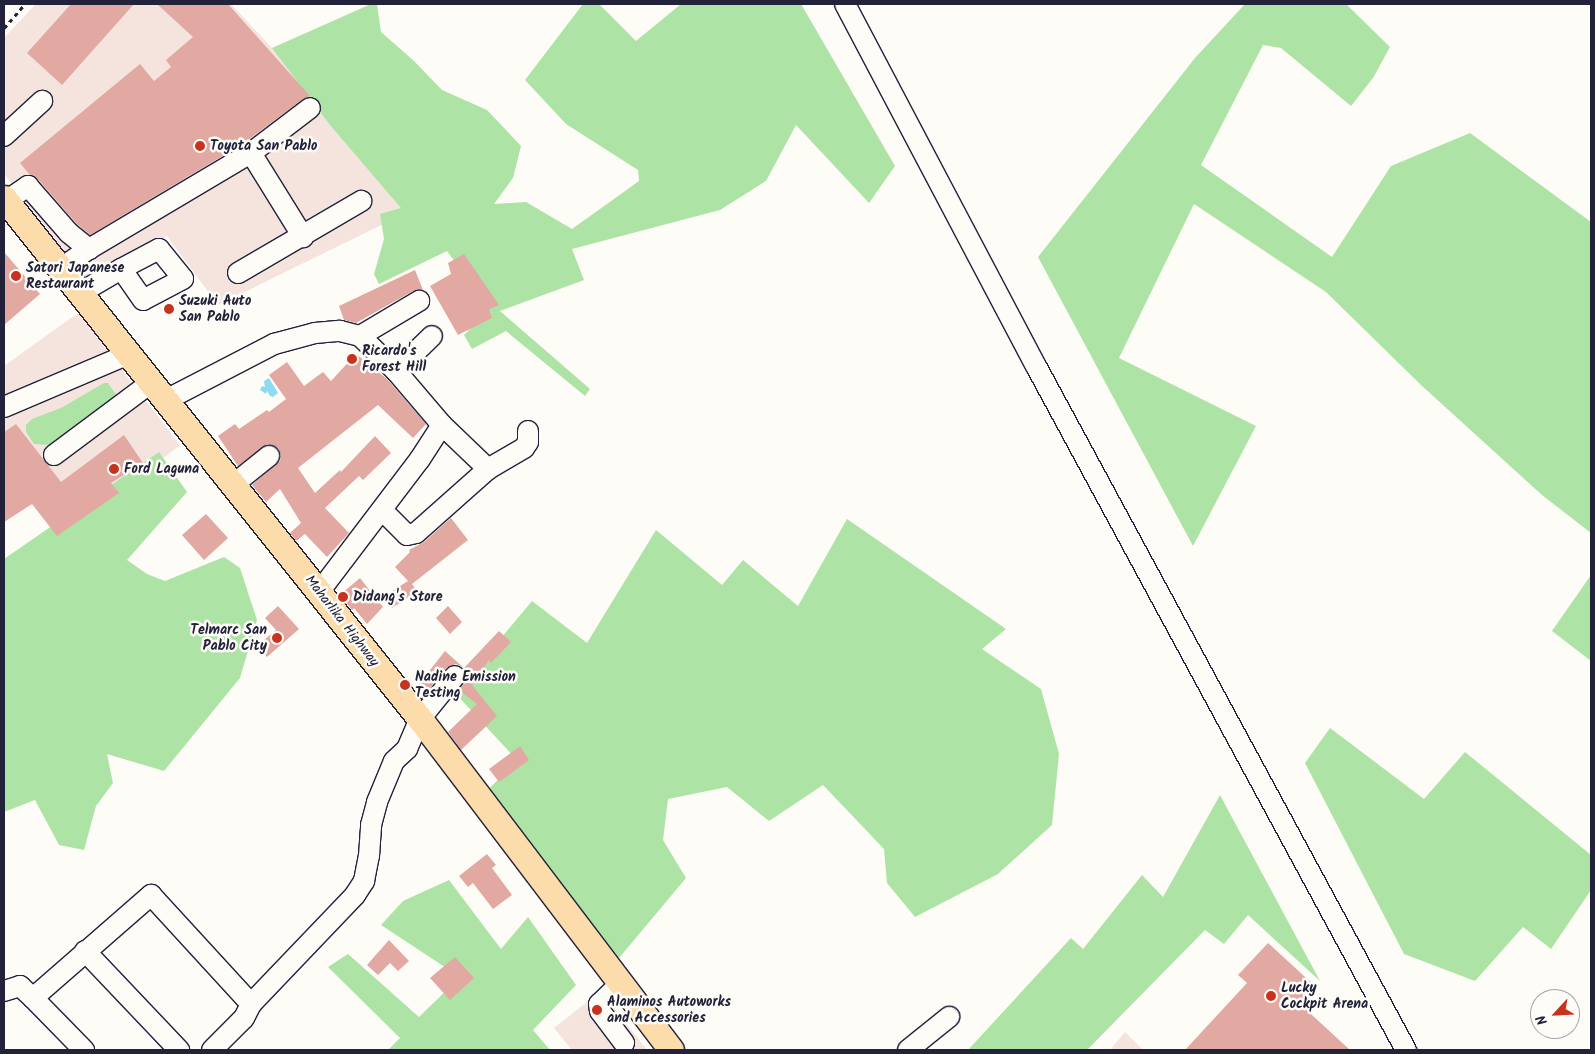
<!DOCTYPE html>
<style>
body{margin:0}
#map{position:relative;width:1595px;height:1054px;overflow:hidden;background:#fdfcf7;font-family:Kalam,sans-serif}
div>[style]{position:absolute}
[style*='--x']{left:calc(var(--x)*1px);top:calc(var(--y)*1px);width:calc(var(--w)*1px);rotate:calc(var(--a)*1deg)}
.built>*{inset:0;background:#f5e3de}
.green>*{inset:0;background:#aee3a6}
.water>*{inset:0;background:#8edaee}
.building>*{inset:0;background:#e2a8a2}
.path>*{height:2.5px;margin-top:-1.25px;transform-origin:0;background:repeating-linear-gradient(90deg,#22223b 0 4px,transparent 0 8px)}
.roads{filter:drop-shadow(1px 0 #22223b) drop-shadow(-1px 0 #22223b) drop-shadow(0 1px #22223b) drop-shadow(0 -1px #22223b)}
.minor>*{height:20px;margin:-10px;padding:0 10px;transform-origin:10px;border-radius:10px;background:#fdfcf7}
.major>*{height:25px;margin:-12.5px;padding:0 12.5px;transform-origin:12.5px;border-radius:12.5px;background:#fddcac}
.dots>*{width:14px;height:14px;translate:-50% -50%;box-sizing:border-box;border:2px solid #fdfcf7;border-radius:50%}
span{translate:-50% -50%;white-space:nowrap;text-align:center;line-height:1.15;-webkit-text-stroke:5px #fdfcf7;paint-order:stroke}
.poi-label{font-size:14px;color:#22223b;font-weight:700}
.left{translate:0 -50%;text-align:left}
.right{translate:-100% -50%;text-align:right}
.street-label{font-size:14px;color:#22223b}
.frame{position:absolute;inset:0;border:5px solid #22223b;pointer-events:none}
.north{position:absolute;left:1530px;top:989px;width:50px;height:50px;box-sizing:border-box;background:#fdfcf7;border:1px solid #a5a5ac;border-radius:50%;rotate:245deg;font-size:14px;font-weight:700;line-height:20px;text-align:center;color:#22223b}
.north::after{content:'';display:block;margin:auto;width:18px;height:22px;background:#c8321e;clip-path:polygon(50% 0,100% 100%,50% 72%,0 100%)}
</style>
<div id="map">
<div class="built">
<i style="clip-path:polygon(36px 4px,231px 4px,285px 62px,412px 210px,218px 305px,167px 236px,90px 284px,4px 174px,4px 38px)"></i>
<i style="clip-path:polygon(78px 313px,180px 445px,119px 493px,57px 535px,32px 504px,4px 522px,4px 366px)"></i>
<i style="clip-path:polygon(601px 991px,647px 1050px,572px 1050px,554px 1028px)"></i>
<i style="clip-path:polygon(1125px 1032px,1143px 1050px,1110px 1050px)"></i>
</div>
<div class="green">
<i style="clip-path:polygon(371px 4px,377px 4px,381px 32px,414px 61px,442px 90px,487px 110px,521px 146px,513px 178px,494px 204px,526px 202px,572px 229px,639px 181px,638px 170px,566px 124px,525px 80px,583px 4px,599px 4px,636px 41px,681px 4px,801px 4px,895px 166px,869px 203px,796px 125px,766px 181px,720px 210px,572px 249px,584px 280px,500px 311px,590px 389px,585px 396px,506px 331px,472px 349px,464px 335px,480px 319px,488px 306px,447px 251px,379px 284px,374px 274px,384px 239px,380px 214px,401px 208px,330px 125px,272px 48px)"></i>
<i style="clip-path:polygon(1245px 4px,1346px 4px,1390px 47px,1373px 78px,1351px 106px,1281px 48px,1263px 45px,1201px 165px,1332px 257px,1391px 166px,1470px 133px,1591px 222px,1591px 533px,1542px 495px,1421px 385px,1326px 292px,1194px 204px,1119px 358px,1256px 426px,1193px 546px,1038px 257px,1195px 58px)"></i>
<i style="clip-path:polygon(104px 383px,108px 383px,117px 396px,111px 406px,50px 445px,34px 444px,26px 432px,26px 425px,32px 419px,61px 408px)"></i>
<i style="clip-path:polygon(159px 452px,187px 492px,127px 560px,147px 574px,165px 581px,224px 557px,240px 568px,257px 620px,240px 678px,164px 771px,107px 754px,113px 783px,96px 806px,84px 850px,59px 845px,35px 800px,4px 812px,4px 559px)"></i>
<i style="clip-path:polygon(847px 519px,1006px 629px,982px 649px,1041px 689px,1059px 754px,1052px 825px,998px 874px,915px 917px,887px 883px,884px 849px,823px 785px,769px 821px,727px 787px,668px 799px,663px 840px,686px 878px,619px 958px,486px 792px,517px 760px,455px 693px,532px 601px,587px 643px,656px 530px,722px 585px,743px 560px,798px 606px)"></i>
<i style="clip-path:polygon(1591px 575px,1591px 661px,1552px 631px)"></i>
<i style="clip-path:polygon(1330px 728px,1424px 799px,1465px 752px,1591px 855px,1591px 890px,1551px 949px,1523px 927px,1475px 981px,1404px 954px,1305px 763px)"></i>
<i style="clip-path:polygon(1220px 795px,1320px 981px,1248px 915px,1224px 944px,1205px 930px,1087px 1050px,968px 1050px,1071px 938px,1083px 949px,1142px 875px,1163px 897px)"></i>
<i style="clip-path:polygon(449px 880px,501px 949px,528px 917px,576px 985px,533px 1030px,550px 1050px,388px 1050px,400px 1038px,328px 967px,348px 954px,419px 1017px,460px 977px,381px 925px,403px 901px)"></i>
</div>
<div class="water">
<i style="clip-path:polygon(269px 378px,278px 393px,273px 397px,270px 396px,267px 391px,266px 394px,260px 390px,262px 386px,265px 387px,264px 381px)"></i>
</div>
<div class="building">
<i style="clip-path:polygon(71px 4px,134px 4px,62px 85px,27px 53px)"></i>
<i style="clip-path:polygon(157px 4px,228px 4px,310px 96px,303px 99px,244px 143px,90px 235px,77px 224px,37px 178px,30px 175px,20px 163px,140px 64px,154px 81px,171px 67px,166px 60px,193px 37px)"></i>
<i style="clip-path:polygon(4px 252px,40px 294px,4px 325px)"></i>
<i style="clip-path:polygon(464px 254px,499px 305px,489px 309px,492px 318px,458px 335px,430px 286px,451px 274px,448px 263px)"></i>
<i style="clip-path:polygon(415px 270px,423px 290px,413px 291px,356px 323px,344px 320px,339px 306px)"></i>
<i style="clip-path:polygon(356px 354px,387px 379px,426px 424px,413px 438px,378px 405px,298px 468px,315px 493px,340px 470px,341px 472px,375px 436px,391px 453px,363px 480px,359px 476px,325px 508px,349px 533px,327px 557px,305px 534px,296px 541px,290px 533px,301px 523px,280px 489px,266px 502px,252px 485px,280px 461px,281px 455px,278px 448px,267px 444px,238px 466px,218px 436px,235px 424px,239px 429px,267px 410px,269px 412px,286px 399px,269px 375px,287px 362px,304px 386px,323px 372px,331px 381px)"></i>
<i style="clip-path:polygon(16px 424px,61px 482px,124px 435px,143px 463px,111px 483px,119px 493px,57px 536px,32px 504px,4px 522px,4px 432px)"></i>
<i style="clip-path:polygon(206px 514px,228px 538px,204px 560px,182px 535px)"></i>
<i style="clip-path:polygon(451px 518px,468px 540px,412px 584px,417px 591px,392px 608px,384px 596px,408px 581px,395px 567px,410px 552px,409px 550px,424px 542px)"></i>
<i style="clip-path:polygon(360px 578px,383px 607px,367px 624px,354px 608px,352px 610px,340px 595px)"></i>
<i style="clip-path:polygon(278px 606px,299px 629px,267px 657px,257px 646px,276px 630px,265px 618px)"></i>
<i style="clip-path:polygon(448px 606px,462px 622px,450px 634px,436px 618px)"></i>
<i style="clip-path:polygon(499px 631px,511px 642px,491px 663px,489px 660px,472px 685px,497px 716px,461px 750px,448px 732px,477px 704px,459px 690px,467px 678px,463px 667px,456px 664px,446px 668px,422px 698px,415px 689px,445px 651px,464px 668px)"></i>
<i style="clip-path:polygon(520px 746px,529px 760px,499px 782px,489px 769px)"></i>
<i style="clip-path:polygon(487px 854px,496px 865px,492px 868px,512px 895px,493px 909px,473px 883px,468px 887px,459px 876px)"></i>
<i style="clip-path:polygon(389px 940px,409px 961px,398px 971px,390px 963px,378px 975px,367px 965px)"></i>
<i style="clip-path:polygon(1268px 943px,1316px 987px,1300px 1004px,1350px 1050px,1185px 1050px,1247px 983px,1238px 975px)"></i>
<i style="clip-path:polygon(455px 957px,474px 978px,450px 1000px,430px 978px)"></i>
</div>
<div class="path">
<i style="--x:4;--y:28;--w:32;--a:-49"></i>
</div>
<div class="roads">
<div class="minor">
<i style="--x:845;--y:4;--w:409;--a:62.2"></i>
<i style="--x:1036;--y:366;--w:778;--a:61.59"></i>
<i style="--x:4;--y:136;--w:52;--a:-42.6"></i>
<i style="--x:251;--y:153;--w:99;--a:58.2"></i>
<i style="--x:6;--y:201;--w:27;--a:-34"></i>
<i style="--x:28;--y:186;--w:62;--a:48.9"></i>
<i style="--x:69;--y:233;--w:26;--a:39"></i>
<i style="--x:60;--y:269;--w:35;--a:-35"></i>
<i style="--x:89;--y:249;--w:188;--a:-30.7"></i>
<i style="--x:251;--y:153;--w:74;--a:-37.3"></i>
<i style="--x:238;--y:273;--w:143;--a:-30.3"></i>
<i style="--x:80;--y:293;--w:48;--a:-30.3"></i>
<i style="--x:121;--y:269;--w:43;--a:-27.8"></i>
<i style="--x:159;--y:249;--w:38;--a:51"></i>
<i style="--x:183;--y:279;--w:45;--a:152.3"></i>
<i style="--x:143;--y:300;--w:38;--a:-125"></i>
<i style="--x:396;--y:371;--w:50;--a:-44.2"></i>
<i style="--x:166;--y:400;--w:122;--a:-27.4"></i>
<i style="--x:274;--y:344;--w:42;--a:-15"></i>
<i style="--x:315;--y:333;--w:25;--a:-5"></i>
<i style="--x:340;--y:331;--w:21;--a:14"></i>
<i style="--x:360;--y:336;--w:69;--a:-30.7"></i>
<i style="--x:4;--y:407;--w:136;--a:-23"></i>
<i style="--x:442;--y:425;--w:64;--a:43.7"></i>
<i style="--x:54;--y:455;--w:122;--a:-36.7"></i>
<i style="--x:234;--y:484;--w:45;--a:-38.7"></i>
<i style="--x:382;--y:510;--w:35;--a:45"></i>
<i style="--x:407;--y:535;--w:9;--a:-13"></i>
<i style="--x:416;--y:533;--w:96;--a:-41.6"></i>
<i style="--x:488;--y:469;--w:42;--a:-30.3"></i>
<i style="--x:524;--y:448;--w:7;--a:-56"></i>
<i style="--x:528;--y:442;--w:11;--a:-90"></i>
<i style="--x:319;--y:592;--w:167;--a:-52.8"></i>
<i style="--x:420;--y:459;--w:40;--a:-57.1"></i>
<i style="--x:442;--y:425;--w:71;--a:-130.4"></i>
<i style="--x:396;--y:371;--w:50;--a:-135.8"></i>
<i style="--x:85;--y:951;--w:137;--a:46.5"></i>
<i style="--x:621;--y:983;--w:30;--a:136"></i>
<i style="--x:599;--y:1004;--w:7;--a:82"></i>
<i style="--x:600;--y:1011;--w:40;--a:53"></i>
<i style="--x:4;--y:991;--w:17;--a:-17"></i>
<i style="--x:20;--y:986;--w:18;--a:43"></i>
<i style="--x:33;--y:998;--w:157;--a:-41.1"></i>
<i style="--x:151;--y:895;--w:148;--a:47.5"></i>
<i style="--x:33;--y:998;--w:73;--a:45.6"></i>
<i style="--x:212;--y:1050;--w:45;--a:-45"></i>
<i style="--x:244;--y:1018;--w:16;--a:-63"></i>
<i style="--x:251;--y:1004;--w:151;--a:-46.3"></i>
<i style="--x:355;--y:895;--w:17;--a:-57"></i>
<i style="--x:364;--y:881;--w:25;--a:-79"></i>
<i style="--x:369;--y:856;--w:31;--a:-86"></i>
<i style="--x:371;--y:825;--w:24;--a:-75"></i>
<i style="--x:377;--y:802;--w:44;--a:-67.5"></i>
<i style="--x:394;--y:761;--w:18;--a:-43"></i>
<i style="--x:407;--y:749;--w:33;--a:-67"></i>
<i style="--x:420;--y:719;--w:55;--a:-50.9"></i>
<i style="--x:908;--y:1050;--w:53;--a:-38.8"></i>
</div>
<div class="major">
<i style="--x:4;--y:198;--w:667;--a:51.39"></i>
<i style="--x:420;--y:719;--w:415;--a:52.8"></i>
</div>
</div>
<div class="dots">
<i style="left:200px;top:146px;background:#c8321e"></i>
<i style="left:16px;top:276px;background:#c8321e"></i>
<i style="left:169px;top:309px;background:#c8321e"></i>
<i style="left:352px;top:359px;background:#c8321e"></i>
<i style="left:114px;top:469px;background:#c8321e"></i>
<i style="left:343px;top:597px;background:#c8321e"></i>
<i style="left:277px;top:638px;background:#c8321e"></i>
<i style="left:405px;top:685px;background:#c8321e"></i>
<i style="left:1271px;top:996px;background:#c8321e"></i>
<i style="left:597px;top:1010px;background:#c8321e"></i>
</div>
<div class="poi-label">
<span class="left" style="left:210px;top:146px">Toyota San Pablo</span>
<span class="left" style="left:26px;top:276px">Satori Japanese<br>Restaurant</span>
<span class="left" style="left:179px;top:309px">Suzuki Auto<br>San Pablo</span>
<span class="left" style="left:362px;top:359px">Ricardo's<br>Forest Hill</span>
<span class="left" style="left:124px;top:469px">Ford Laguna</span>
<span class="left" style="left:353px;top:597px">Didang's Store</span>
<span class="right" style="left:267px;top:638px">Telmarc San<br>Pablo City</span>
<span class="left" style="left:415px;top:685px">Nadine Emission<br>Testing</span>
<span class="left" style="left:1281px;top:996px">Lucky<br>Cockpit Arena</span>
<span class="left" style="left:607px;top:1010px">Alaminos Autoworks<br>and Accessories</span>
</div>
<div class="street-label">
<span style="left:342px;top:621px;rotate:52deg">Maharlika Highway</span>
</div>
<div class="frame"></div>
<div class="north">N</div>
</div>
